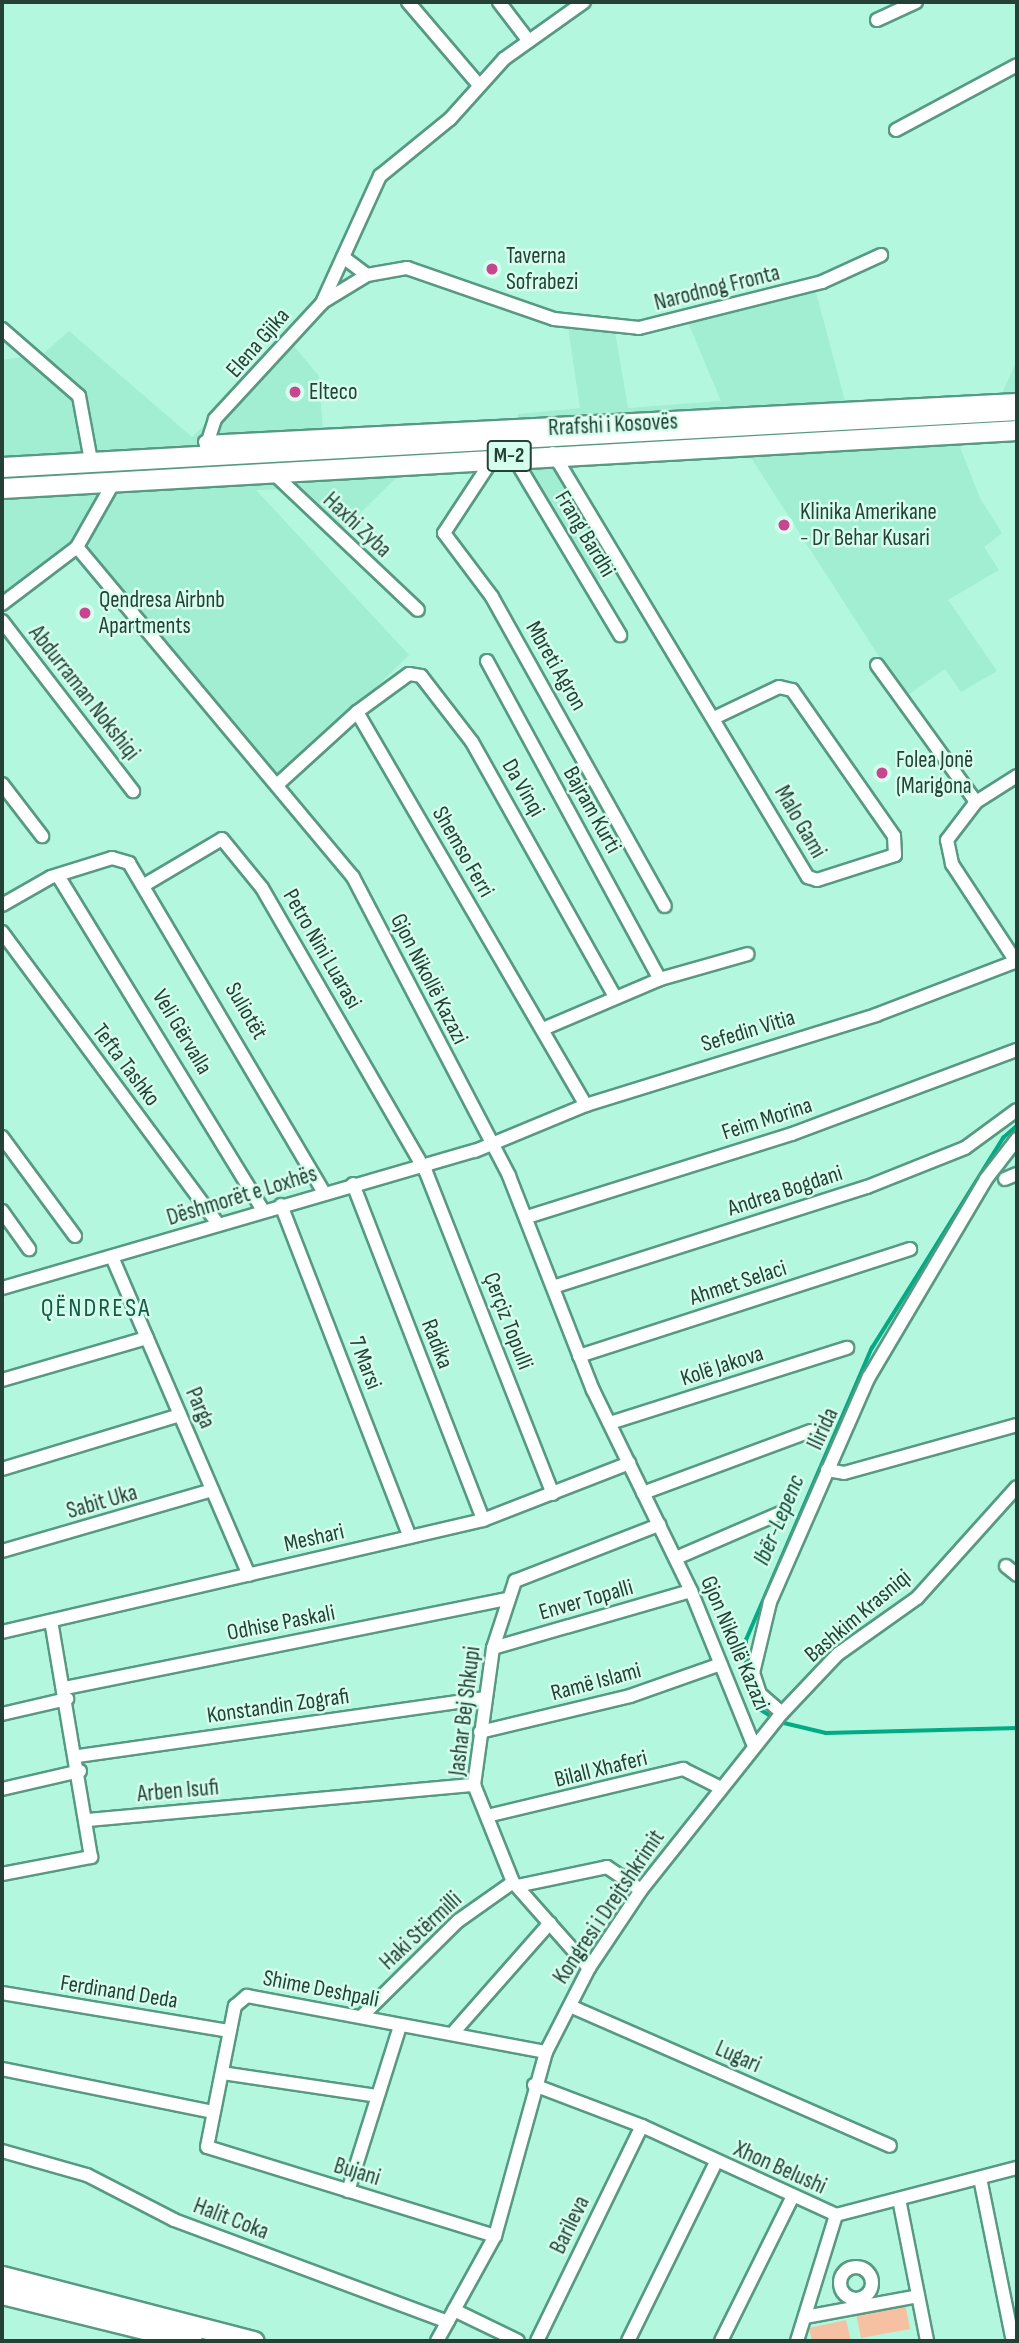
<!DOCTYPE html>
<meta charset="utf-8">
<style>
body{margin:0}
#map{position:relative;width:1019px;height:2343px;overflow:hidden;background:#b3f7de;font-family:"Sofia Sans Condensed",sans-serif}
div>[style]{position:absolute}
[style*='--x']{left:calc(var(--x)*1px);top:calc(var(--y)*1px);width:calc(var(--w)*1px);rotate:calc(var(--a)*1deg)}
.built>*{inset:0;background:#a1eed2}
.green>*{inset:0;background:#f6c0a2}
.stream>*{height:3.5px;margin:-1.75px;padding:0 1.75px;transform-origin:1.75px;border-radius:1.75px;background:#00ab85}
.roads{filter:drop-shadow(2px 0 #579982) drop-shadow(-2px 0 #579982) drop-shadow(0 2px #579982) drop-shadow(0 -2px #579982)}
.minor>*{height:12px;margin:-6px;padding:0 6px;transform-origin:6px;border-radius:6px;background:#fff}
.minor>.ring{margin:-6px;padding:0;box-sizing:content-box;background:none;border:12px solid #fff;border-radius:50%}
.highway>*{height:19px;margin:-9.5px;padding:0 9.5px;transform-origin:9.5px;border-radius:9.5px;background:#fff}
.dots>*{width:19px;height:19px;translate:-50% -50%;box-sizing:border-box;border:4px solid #d6feee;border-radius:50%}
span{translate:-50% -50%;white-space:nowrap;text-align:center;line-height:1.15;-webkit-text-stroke:5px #d6feee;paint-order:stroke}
.shield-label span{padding:2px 5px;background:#d6feee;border:2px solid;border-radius:5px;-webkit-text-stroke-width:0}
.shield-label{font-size:21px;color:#254037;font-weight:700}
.poi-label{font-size:23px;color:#254037}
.left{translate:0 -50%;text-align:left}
.street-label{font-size:23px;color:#254037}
.water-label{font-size:24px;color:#0b4535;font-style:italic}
.quarter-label{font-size:26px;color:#135b47;letter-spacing:2px}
.frame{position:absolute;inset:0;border:4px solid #254037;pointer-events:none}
</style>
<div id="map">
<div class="built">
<i style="clip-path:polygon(814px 285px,845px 401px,999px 400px,1017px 360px,1017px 423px,958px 424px,961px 450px,980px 498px,1002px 533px,984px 547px,999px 570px,948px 600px,997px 671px,961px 692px,945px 669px,905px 697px,750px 456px,570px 465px,628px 563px,596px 581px,523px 470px,518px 414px,580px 408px,568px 327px,615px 332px,628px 408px,721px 401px,687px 320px)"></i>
<i style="clip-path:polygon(69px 331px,192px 437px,293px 345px,319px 376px,323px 430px,386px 427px,397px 477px,341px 532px,296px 489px,256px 490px,409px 655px,278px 784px,77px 547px,2px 604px,2px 360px,43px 354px)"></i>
</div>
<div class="green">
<i style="clip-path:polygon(1017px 418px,1017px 425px,2px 481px,2px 475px)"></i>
<i style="clip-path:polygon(905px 2303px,910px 2329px,861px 2338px,856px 2313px)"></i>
<i style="clip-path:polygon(846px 2320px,851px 2341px,812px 2341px,809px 2328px)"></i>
</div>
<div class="stream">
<i style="--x:773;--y:1718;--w:19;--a:-148"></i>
<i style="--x:757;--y:1708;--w:24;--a:-118"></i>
<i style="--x:746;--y:1687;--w:47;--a:-90"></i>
<i style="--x:746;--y:1640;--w:318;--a:-66.7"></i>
<i style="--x:872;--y:1348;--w:248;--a:-58"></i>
<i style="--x:1003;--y:1138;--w:18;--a:-41"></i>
<i style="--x:780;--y:1722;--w:47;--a:13.4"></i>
<i style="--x:826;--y:1733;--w:191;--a:-1.5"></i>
</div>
<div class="roads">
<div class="minor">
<i style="--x:408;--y:2;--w:109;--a:49.5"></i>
<i style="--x:499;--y:2;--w:48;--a:52.7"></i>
<i style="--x:877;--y:20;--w:43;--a:-24.8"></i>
<i style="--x:896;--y:130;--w:137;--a:-28.2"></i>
<i style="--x:343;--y:257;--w:30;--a:37"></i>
<i style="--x:323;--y:302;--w:52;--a:-31.5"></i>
<i style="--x:367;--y:275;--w:41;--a:-9.9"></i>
<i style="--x:407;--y:268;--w:156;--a:19.1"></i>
<i style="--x:554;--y:319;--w:85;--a:6"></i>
<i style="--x:639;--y:328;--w:189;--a:-14.1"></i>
<i style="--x:822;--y:282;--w:65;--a:-24.6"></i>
<i style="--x:2;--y:329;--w:102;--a:41"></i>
<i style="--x:79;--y:396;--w:66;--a:79.5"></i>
<i style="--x:205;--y:442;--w:813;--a:-2.96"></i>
<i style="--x:206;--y:447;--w:29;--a:-72"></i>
<i style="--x:215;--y:419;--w:158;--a:-47.3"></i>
<i style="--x:322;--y:303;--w:140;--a:-65.5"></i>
<i style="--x:380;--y:176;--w:90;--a:-39.2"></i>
<i style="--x:450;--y:119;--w:81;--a:-48"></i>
<i style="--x:504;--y:59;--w:98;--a:-35.5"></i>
<i style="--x:553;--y:453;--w:495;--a:59"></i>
<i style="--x:808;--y:877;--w:9;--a:18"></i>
<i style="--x:817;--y:880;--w:82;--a:-17.8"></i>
<i style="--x:895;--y:855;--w:19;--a:-93"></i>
<i style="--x:894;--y:836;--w:178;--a:-124.9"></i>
<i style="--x:792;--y:690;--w:13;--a:-167"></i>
<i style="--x:779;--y:687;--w:70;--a:154.5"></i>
<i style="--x:513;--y:456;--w:209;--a:59.1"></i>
<i style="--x:494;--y:457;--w:91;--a:123.3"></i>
<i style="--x:444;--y:533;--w:80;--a:53.1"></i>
<i style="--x:492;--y:597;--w:354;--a:60.8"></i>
<i style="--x:271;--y:471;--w:202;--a:43.4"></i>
<i style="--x:77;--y:547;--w:430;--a:50.1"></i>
<i style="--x:353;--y:877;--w:337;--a:62.4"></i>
<i style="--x:509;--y:1176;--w:230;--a:68.6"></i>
<i style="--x:593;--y:1390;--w:224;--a:64"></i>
<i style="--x:691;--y:1591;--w:165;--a:67.9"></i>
<i style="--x:2;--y:604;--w:94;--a:-37.2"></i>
<i style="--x:77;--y:547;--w:77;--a:-60.4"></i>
<i style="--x:2;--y:621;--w:215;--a:52.4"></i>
<i style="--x:487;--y:661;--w:362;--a:61.5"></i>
<i style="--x:877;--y:665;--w:169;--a:54.1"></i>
<i style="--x:357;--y:712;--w:455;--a:59.8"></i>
<i style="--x:1017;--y:776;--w:49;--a:147.6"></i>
<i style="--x:976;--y:802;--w:48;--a:127.3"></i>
<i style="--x:947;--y:840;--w:25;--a:78"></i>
<i style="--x:952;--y:864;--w:118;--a:56.7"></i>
<i style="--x:2;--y:784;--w:66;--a:52.4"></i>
<i style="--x:278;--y:784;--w:107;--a:-42.3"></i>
<i style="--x:357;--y:712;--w:64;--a:-36.2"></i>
<i style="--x:409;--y:674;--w:12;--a:9"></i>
<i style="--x:421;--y:676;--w:83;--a:52.3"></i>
<i style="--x:472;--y:742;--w:292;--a:60.7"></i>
<i style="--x:60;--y:879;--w:388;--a:58.5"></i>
<i style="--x:146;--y:884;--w:88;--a:-30.6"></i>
<i style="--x:222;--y:839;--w:63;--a:50.8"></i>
<i style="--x:262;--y:888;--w:328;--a:60"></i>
<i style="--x:426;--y:1172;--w:346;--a:68.5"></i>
<i style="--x:2;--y:905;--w:56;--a:-29.7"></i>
<i style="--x:51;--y:877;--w:64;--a:-17.3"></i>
<i style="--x:112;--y:858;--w:18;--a:16"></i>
<i style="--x:129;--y:863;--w:383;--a:59.4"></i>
<i style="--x:2;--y:932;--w:362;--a:53.5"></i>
<i style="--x:543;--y:1029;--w:127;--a:-23.1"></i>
<i style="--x:660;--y:979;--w:91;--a:-15.9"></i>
<i style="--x:2;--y:1137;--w:123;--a:53.6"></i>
<i style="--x:1005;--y:1179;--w:13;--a:-23"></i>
<i style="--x:353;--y:1184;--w:360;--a:68.8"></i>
<i style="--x:281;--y:1205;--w:356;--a:68.8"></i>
<i style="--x:2;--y:1211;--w:47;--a:54.6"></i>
<i style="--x:527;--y:1217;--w:278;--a:-17.4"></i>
<i style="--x:792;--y:1134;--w:240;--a:-20.5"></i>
<i style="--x:112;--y:1257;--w:346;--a:66.7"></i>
<i style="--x:553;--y:1287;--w:330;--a:-17.7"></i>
<i style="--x:867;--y:1187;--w:105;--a:-21.7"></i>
<i style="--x:965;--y:1148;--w:64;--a:-36.2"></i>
<i style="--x:2;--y:1288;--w:492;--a:-16.2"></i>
<i style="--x:475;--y:1151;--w:120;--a:-22.5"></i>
<i style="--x:586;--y:1105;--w:304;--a:-17.2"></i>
<i style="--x:876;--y:1015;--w:151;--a:-21"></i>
<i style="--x:579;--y:1356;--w:348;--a:-17.9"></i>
<i style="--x:2;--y:1380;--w:151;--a:-16.2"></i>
<i style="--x:610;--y:1423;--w:249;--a:-17.6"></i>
<i style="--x:2;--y:1469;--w:186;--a:-16.9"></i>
<i style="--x:827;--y:1470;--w:17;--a:10"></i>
<i style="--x:844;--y:1473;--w:180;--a:-15.5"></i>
<i style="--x:643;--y:1493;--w:179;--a:-20.3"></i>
<i style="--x:2;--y:1551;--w:219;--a:-16.2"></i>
<i style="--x:676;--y:1558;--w:119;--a:-23.3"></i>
<i style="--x:1006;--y:1566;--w:14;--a:39"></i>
<i style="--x:2;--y:1632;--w:494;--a:-13.1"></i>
<i style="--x:483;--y:1520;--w:157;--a:-21.3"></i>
<i style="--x:493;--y:1648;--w:206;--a:-16.1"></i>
<i style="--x:65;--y:1688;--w:450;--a:-11.4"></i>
<i style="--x:782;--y:1713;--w:29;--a:-139"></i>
<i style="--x:760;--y:1694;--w:22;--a:-108"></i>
<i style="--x:753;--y:1673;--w:73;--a:-76.5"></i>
<i style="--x:770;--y:1602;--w:246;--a:-66.3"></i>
<i style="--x:869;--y:1377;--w:230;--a:-59.4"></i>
<i style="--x:986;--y:1179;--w:51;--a:-52.2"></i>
<i style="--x:2;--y:1714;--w:67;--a:-13"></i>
<i style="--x:480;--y:1732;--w:154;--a:-13.5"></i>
<i style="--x:630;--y:1696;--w:96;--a:-19.4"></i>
<i style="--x:78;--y:1756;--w:411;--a:-8.1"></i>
<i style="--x:2;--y:1789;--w:80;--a:-13"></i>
<i style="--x:487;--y:1816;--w:202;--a:-13.5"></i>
<i style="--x:683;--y:1769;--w:40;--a:26.6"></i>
<i style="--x:88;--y:1820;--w:388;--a:-5.2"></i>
<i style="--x:2;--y:1874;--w:91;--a:-10.8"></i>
<i style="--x:91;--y:1857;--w:239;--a:-99.6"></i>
<i style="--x:517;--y:1886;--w:92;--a:-11.9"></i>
<i style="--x:607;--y:1867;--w:41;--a:34.1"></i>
<i style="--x:589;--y:1968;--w:115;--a:-131.5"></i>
<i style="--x:513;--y:1882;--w:105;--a:-111.9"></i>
<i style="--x:474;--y:1785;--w:138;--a:-82.1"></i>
<i style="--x:493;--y:1648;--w:71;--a:-71.8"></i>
<i style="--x:515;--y:1581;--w:155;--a:-21.3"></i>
<i style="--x:2;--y:1993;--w:231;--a:9.5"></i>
<i style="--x:570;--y:2006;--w:349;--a:23.6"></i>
<i style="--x:361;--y:2017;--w:136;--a:-44.7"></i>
<i style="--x:458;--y:1921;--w:67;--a:-35.3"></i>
<i style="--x:452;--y:2034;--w:148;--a:-48.6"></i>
<i style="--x:2;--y:2069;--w:216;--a:11.5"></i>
<i style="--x:222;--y:2073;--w:157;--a:8.4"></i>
<i style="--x:534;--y:2085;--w:116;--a:20.8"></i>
<i style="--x:642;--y:2126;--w:213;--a:24.6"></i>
<i style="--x:836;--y:2215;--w:187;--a:-14.6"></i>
<i style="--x:2;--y:2151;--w:88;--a:15.8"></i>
<i style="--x:87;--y:2175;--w:98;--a:27.3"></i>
<i style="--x:174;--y:2220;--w:292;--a:20.4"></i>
<i style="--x:980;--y:2178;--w:166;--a:78.6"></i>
<i style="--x:348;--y:2191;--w:173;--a:-72.5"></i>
<i style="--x:899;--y:2199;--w:145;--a:78.8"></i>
<i style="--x:495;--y:2236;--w:301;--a:-162.8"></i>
<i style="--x:207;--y:2147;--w:144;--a:-78.8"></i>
<i style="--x:235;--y:2006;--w:16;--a:-40"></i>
<i style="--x:247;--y:1996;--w:304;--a:10.6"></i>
<i class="ring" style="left:840px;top:2267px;width:20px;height:20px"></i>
<i style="--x:454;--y:2310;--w:71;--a:25.8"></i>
<i style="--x:805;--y:2317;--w:115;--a:-10.5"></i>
<i style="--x:437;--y:2341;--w:120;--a:-61.1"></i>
<i style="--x:495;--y:2236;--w:191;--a:-74.5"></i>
<i style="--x:546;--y:2052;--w:94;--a:-62.9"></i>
<i style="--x:589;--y:1968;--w:94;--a:-56.3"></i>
<i style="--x:641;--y:1890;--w:226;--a:-51.5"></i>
<i style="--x:782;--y:1713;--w:81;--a:-46.5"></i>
<i style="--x:838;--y:1654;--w:97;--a:-35.3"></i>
<i style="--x:917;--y:1598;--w:149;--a:-48"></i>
<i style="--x:537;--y:2341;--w:239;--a:-64"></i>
<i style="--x:628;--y:2341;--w:199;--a:-63.8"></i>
<i style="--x:721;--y:2341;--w:162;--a:-63.6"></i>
<i style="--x:797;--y:2341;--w:132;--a:-72.8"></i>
</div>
<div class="highway">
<i style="--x:2;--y:467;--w:1017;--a:-3.21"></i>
<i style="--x:2;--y:488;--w:1017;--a:-3.27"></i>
<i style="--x:2;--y:2276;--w:260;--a:14.5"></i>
<i style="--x:2;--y:2294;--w:196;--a:13.9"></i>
</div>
</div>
<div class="dots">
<i style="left:492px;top:269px;background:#c8468f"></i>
<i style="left:295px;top:392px;background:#c8468f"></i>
<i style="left:784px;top:525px;background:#c8468f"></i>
<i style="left:85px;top:613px;background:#c8468f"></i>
<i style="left:882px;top:773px;background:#c8468f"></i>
</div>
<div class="shield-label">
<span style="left:509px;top:456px">M-2</span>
</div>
<div class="poi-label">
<span class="left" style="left:506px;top:269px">Taverna<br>Sofrabezi</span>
<span class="left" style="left:309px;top:392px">Elteco</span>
<span class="left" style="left:800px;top:525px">Klinika Amerikane<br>- Dr Behar Kusari</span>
<span class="left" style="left:99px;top:613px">Qendresa Airbnb<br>Apartments</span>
<span class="left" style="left:896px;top:773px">Folea Jonë<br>(Marigona</span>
</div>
<div class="street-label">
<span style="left:717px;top:288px;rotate:-14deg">Narodnog Fronta</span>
<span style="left:258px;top:343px;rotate:-49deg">Elena Gjika</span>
<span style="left:613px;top:425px;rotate:-3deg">Rrafshi i Kosovës</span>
<span style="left:357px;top:525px;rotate:43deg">Haxhi Zyba</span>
<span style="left:585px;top:534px;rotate:59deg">Frang Bardhi</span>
<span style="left:556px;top:666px;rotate:60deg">Mbreti Agron</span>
<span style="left:84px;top:693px;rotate:52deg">Abdurraman Nokshiqi</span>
<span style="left:523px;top:788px;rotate:60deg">Da Vinqi</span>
<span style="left:592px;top:810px;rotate:61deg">Bajram Kurti</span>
<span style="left:800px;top:822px;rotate:60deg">Malo Gami</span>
<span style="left:463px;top:852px;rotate:60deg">Shemso Ferri</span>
<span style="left:322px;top:949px;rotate:60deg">Petro Nini Luarasi</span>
<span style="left:429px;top:979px;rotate:63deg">Gjon Nikollë Kazazi</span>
<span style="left:246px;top:1011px;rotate:60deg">Suliotët</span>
<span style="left:748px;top:1031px;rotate:-17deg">Sefedin Vitia</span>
<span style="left:182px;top:1032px;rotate:59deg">Veli Gërvalla</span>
<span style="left:126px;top:1065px;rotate:53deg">Tefta Tashko</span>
<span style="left:767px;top:1119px;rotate:-18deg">Feim Morina</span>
<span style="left:785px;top:1191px;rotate:-18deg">Andrea Bogdani</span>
<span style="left:242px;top:1196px;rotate:-17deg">Dëshmorët e Loxhës</span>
<span style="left:738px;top:1283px;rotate:-18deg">Ahmet Selaci</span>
<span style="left:508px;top:1321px;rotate:69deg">Çerçiz Topulli</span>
<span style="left:437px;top:1344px;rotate:69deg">Radika</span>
<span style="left:365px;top:1363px;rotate:69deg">7 Marsi</span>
<span style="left:722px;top:1366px;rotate:-18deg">Kolë Jakova</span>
<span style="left:200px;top:1408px;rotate:67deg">Parga</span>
<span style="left:823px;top:1429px;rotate:-65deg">Ilirida</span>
<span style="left:102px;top:1502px;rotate:-16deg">Sabit Uka</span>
<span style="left:314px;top:1538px;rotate:-13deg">Meshari</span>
<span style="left:586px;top:1600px;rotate:-16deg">Enver Topalli</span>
<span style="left:858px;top:1616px;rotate:-40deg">Bashkim Krasniqi</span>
<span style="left:281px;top:1623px;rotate:-11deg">Odhise Paskali</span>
<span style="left:735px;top:1643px;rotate:67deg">Gjon Nikollë Kazazi</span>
<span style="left:596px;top:1682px;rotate:-15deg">Ramë Islami</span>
<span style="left:278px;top:1706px;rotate:-8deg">Konstandin Zografi</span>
<span style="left:465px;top:1711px;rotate:-83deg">Jashar Bej Shkupi</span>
<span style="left:601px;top:1769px;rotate:-14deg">Bilall Xhaferi</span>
<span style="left:178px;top:1791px;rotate:-5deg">Arben Isufi</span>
<span style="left:609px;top:1907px;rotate:-56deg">Kongresi i Drejtshkrimit</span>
<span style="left:421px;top:1931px;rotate:-43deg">Haki Stërmilli</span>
<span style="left:321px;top:1989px;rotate:11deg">Shime Deshpali</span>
<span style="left:119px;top:1992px;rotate:9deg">Ferdinand Deda</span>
<span style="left:738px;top:2057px;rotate:24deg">Lugari</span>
<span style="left:780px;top:2168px;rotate:24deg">Xhon Belushi</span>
<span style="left:357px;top:2172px;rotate:17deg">Bujani</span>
<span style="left:231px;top:2219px;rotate:21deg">Halit Coka</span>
<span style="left:570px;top:2225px;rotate:-64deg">Barileva</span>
</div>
<div class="water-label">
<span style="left:779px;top:1520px;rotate:-67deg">Ibër-Lepenc</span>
</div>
<div class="quarter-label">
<span style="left:96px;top:1309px">QËNDRESA</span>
</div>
<div class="frame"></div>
</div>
